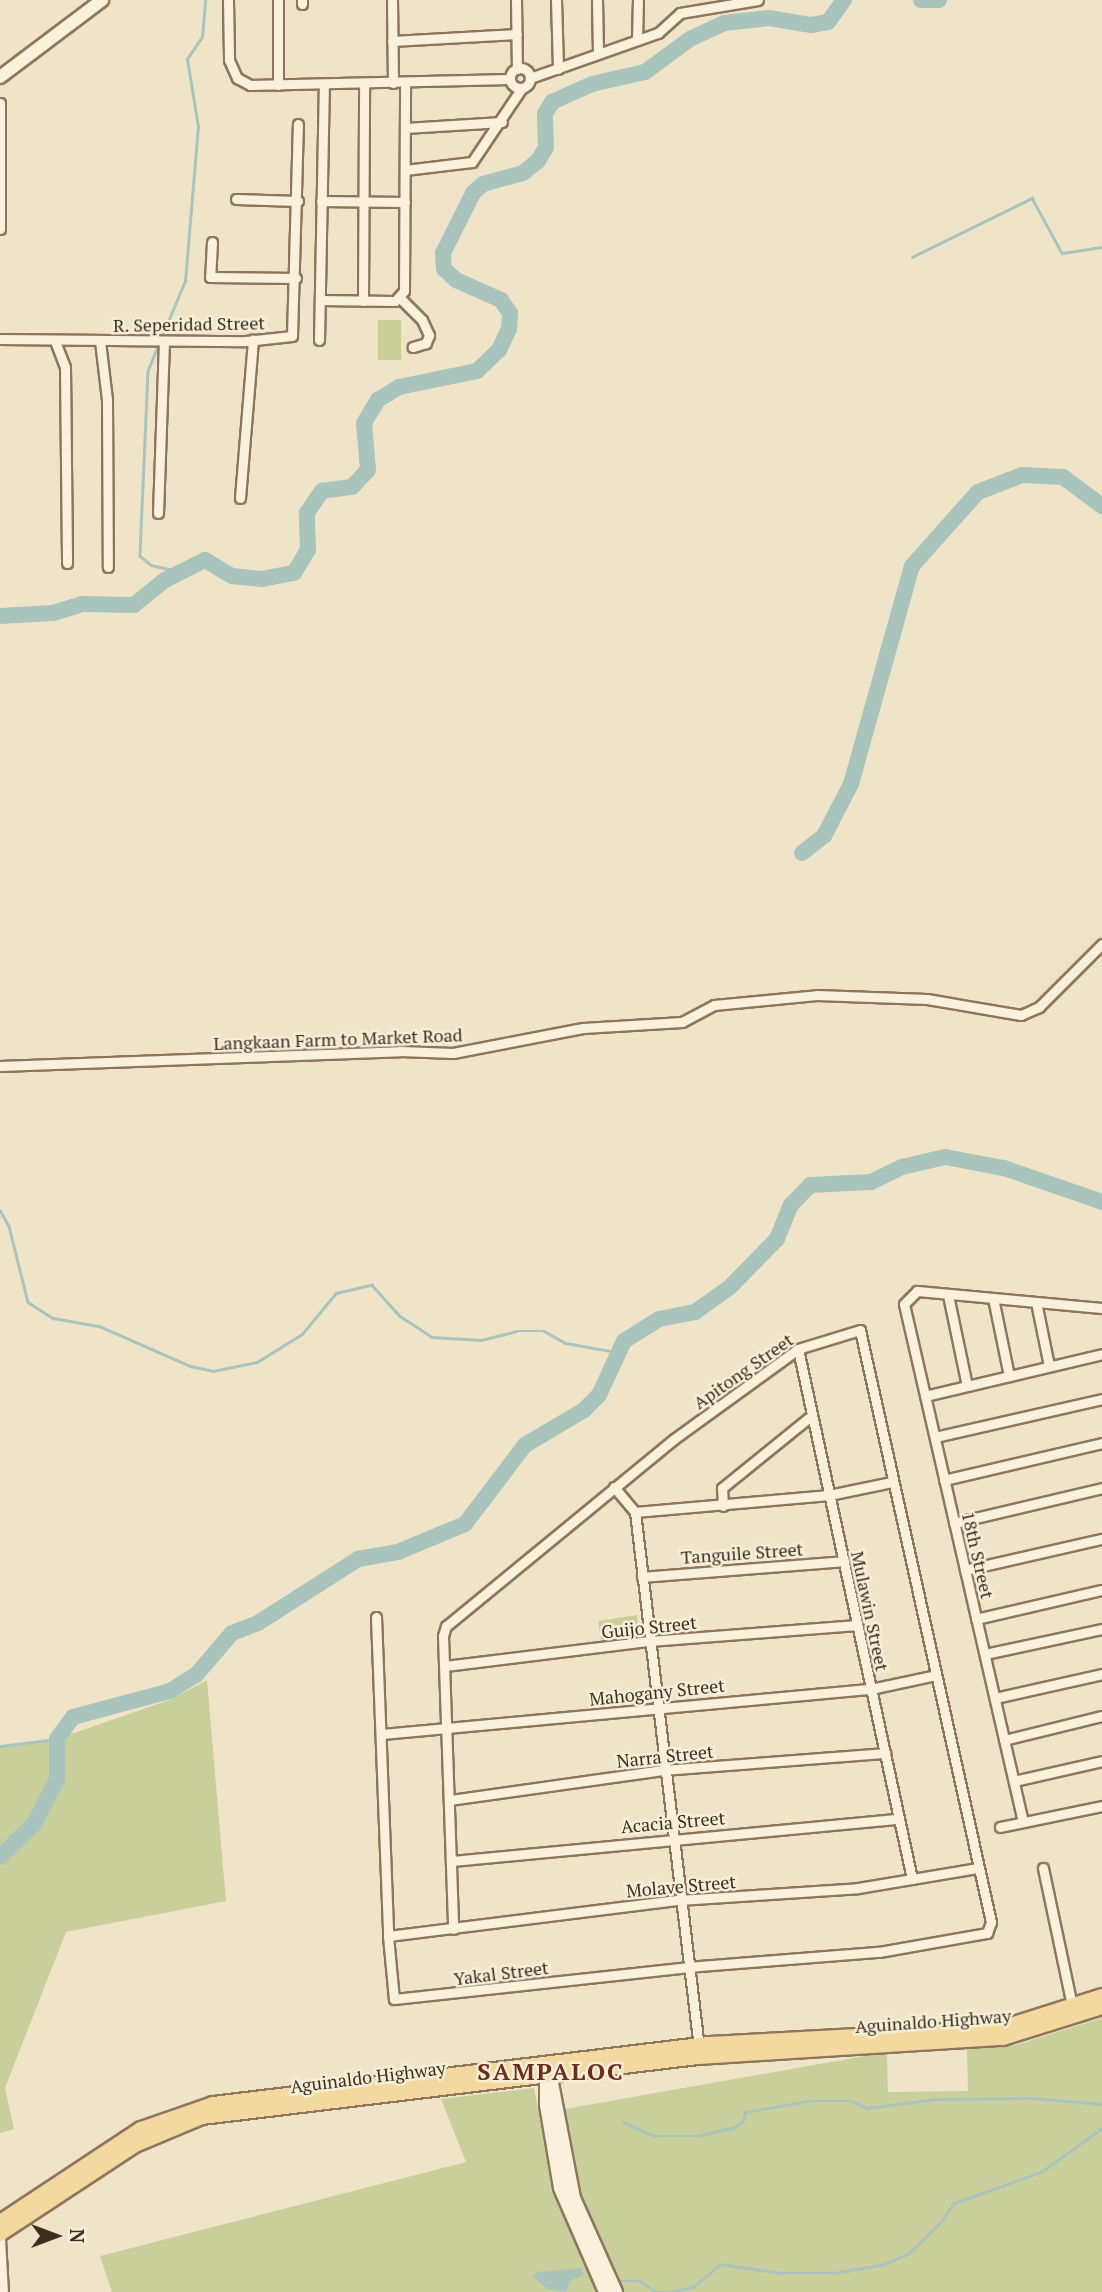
<!DOCTYPE html>
<style>
body{margin:0}
#map{position:relative;width:1102px;height:2292px;overflow:hidden;background:#f0e4c8;font-family:"PT Serif",serif}
div>[style]{position:absolute}
[style*='--x']{left:calc(var(--x)*1px);top:calc(var(--y)*1px);width:calc(var(--w)*1px);rotate:calc(var(--a)*1deg)}
.green>*{inset:0;background:#c9cf9b}
.water>*{inset:0;background:#a9c4bc}
.stream>*{height:2.5px;margin:-1.25px;padding:0 1.25px;transform-origin:1.25px;border-radius:1.25px;background:#a9c4bc}
.river>*{height:16px;margin:-8px;padding:0 8px;transform-origin:8px;border-radius:8px;background:#a9c4bc}
.roads{filter:drop-shadow(2px 0 #8d765c) drop-shadow(-2px 0 #8d765c) drop-shadow(0 2px #8d765c) drop-shadow(0 -2px #8d765c)}
.street>*{height:9px;margin:-4.5px;padding:0 4.5px;transform-origin:4.5px;border-radius:4.5px;background:#faf1dc}
.street>.ring{margin:-4.5px;padding:0;box-sizing:content-box;background:none;border:9px solid #faf1dc;border-radius:50%}
.secondary>*{height:12px;margin:-6px;padding:0 6px;transform-origin:6px;border-radius:6px;background:#faf1dc}
.primary>*{height:14px;margin:-7px;padding:0 7px;transform-origin:7px;border-radius:7px;background:#f3d9a0}
span{translate:-50% -50%;white-space:nowrap;text-align:center;line-height:1.15;-webkit-text-stroke:5px #f7eed8;paint-order:stroke}
.street-label{font-size:18px;color:#3d2e20}
.district-label{font-size:24px;color:#6b2e1e;font-weight:700;letter-spacing:2px}
.north{position:absolute;left:21px;top:2201px;width:70px;height:70px;-webkit-text-stroke:5px #f7eed8;paint-order:stroke;rotate:90deg;font-size:19px;font-weight:700;line-height:28px;text-align:center;color:#3d2e20}
.north::after{content:'';display:block;margin:auto;width:24px;height:32px;background:#3d2e20;clip-path:polygon(50% 0,100% 100%,50% 72%,0 100%)}
</style>
<div id="map">
<div class="green">
<i style="clip-path:polygon(378px 320px,401px 320px,401px 360px,378px 360px)"></i>
<i style="clip-path:polygon(637px 1615px,639px 1634px,601px 1640px,598px 1621px)"></i>
<i style="clip-path:polygon(207px 1680px,226px 1901px,66px 1932px,5px 2088px,14px 2129px,0 2133px,0 1746px,57px 1739px,172px 1699px)"></i>
<i style="clip-path:polygon(1102px 2018px,1102px 2292px,624px 2292px,578px 2192px,565px 2109px,887px 2052px,888px 2092px,968px 2091px,967px 2049px,1016px 2045px)"></i>
<i style="clip-path:polygon(534px 2088px,556px 2197px,596px 2292px,112px 2292px,100px 2256px,466px 2162px,441px 2099px)"></i>
</div>
<div class="water">
<i style="clip-path:polygon(581px 2268px,584px 2275px,571px 2280px,566px 2292px,548px 2289px,533px 2277px,538px 2272px)"></i>
</div>
<div class="stream">
<i style="--x:912;--y:257;--w:134;--a:-26.2"></i>
<i style="--x:1032;--y:198;--w:63;--a:61.4"></i>
<i style="--x:1062;--y:253;--w:40;--a:-8.5"></i>
<i style="--x:161;--y:338;--w:62;--a:-67.2"></i>
<i style="--x:185;--y:281;--w:155;--a:-85.2"></i>
<i style="--x:198;--y:127;--w:69;--a:-99.2"></i>
<i style="--x:187;--y:59;--w:27;--a:-56"></i>
<i style="--x:202;--y:37;--w:37;--a:-85"></i>
<i style="--x:159;--y:344;--w:29;--a:112"></i>
<i style="--x:148;--y:371;--w:185;--a:92.5"></i>
<i style="--x:140;--y:556;--w:14;--a:39"></i>
<i style="--x:151;--y:565;--w:31;--a:13"></i>
<i style="--x:0;--y:1210;--w:18;--a:61"></i>
<i style="--x:9;--y:1226;--w:78;--a:76"></i>
<i style="--x:28;--y:1302;--w:30;--a:33"></i>
<i style="--x:53;--y:1318;--w:47;--a:9.9"></i>
<i style="--x:99;--y:1326;--w:99;--a:23.7"></i>
<i style="--x:190;--y:1366;--w:24;--a:12"></i>
<i style="--x:213;--y:1371;--w:45;--a:-11.6"></i>
<i style="--x:257;--y:1362;--w:53;--a:-31.9"></i>
<i style="--x:302;--y:1334;--w:53;--a:-50.3"></i>
<i style="--x:336;--y:1293;--w:37;--a:-13"></i>
<i style="--x:372;--y:1285;--w:42;--a:47.9"></i>
<i style="--x:400;--y:1316;--w:38;--a:33"></i>
<i style="--x:432;--y:1337;--w:49;--a:3.5"></i>
<i style="--x:481;--y:1340;--w:36;--a:-14"></i>
<i style="--x:516;--y:1331;--w:28;--a:0"></i>
<i style="--x:544;--y:1331;--w:25;--a:29"></i>
<i style="--x:566;--y:1343;--w:51;--a:10.2"></i>
<i style="--x:0;--y:1746;--w:57;--a:-7"></i>
<i style="--x:623;--y:2122;--w:35;--a:24"></i>
<i style="--x:655;--y:2136;--w:42;--a:0"></i>
<i style="--x:697;--y:2136;--w:37;--a:-13"></i>
<i style="--x:733;--y:2128;--w:12;--a:-35"></i>
<i style="--x:743;--y:2121;--w:9;--a:-77"></i>
<i style="--x:745;--y:2112;--w:64;--a:-9.9"></i>
<i style="--x:808;--y:2101;--w:44;--a:0"></i>
<i style="--x:852;--y:2101;--w:17;--a:25"></i>
<i style="--x:867;--y:2108;--w:69;--a:-7.5"></i>
<i style="--x:935;--y:2099;--w:97;--a:-0.6"></i>
<i style="--x:1032;--y:2098;--w:70;--a:4.9"></i>
<i style="--x:619;--y:2281;--w:21;--a:0"></i>
<i style="--x:640;--y:2281;--w:20;--a:33"></i>
<i style="--x:657;--y:2292;--w:13;--a:0"></i>
<i style="--x:670;--y:2292;--w:24;--a:-12"></i>
<i style="--x:693;--y:2287;--w:35;--a:-40"></i>
<i style="--x:720;--y:2264;--w:63;--a:8.3"></i>
<i style="--x:782;--y:2273;--w:51;--a:0"></i>
<i style="--x:833;--y:2273;--w:49;--a:-9.5"></i>
<i style="--x:881;--y:2265;--w:29;--a:-22"></i>
<i style="--x:908;--y:2254;--w:45;--a:-44.1"></i>
<i style="--x:940;--y:2223;--w:24;--a:-55"></i>
<i style="--x:954;--y:2203;--w:92;--a:-19.6"></i>
<i style="--x:1041;--y:2172;--w:75;--a:-35.8"></i>
</div>
<div class="river">
<i style="--x:921;--y:0;--w:18;--a:0"></i>
<i style="--x:0;--y:616;--w:53;--a:-3.2"></i>
<i style="--x:53;--y:613;--w:30;--a:-17"></i>
<i style="--x:82;--y:604;--w:52;--a:1.1"></i>
<i style="--x:134;--y:605;--w:40;--a:-39"></i>
<i style="--x:165;--y:580;--w:45;--a:-26.6"></i>
<i style="--x:205;--y:560;--w:31;--a:31"></i>
<i style="--x:232;--y:576;--w:30;--a:6"></i>
<i style="--x:262;--y:579;--w:33;--a:-11"></i>
<i style="--x:294;--y:573;--w:27;--a:-59"></i>
<i style="--x:308;--y:550;--w:37;--a:-92"></i>
<i style="--x:307;--y:513;--w:27;--a:-56"></i>
<i style="--x:322;--y:491;--w:30;--a:-8"></i>
<i style="--x:352;--y:487;--w:23;--a:-47"></i>
<i style="--x:368;--y:470;--w:47;--a:-94.9"></i>
<i style="--x:364;--y:423;--w:27;--a:-59"></i>
<i style="--x:378;--y:400;--w:25;--a:-32"></i>
<i style="--x:399;--y:387;--w:80;--a:-11.6"></i>
<i style="--x:477;--y:371;--w:30;--a:-44"></i>
<i style="--x:499;--y:350;--w:23;--a:-65"></i>
<i style="--x:509;--y:329;--w:16;--a:-86"></i>
<i style="--x:510;--y:313;--w:16;--a:-125"></i>
<i style="--x:501;--y:300;--w:49;--a:-156"></i>
<i style="--x:456;--y:280;--w:16;--a:-137"></i>
<i style="--x:444;--y:269;--w:16;--a:-94"></i>
<i style="--x:443;--y:253;--w:67;--a:-63.4"></i>
<i style="--x:473;--y:193;--w:13;--a:-42"></i>
<i style="--x:483;--y:184;--w:41;--a:-15.4"></i>
<i style="--x:523;--y:173;--w:19;--a:-39"></i>
<i style="--x:538;--y:161;--w:16;--a:-60"></i>
<i style="--x:546;--y:147;--w:33;--a:-92"></i>
<i style="--x:545;--y:114;--w:14;--a:-60"></i>
<i style="--x:552;--y:102;--w:44;--a:-24.2"></i>
<i style="--x:592;--y:84;--w:54;--a:-12.8"></i>
<i style="--x:645;--y:72;--w:56;--a:-36.3"></i>
<i style="--x:690;--y:39;--w:38;--a:-25"></i>
<i style="--x:724;--y:23;--w:45;--a:-6.3"></i>
<i style="--x:769;--y:18;--w:43;--a:9.5"></i>
<i style="--x:811;--y:25;--w:17;--a:-10"></i>
<i style="--x:828;--y:22;--w:27;--a:-54"></i>
<i style="--x:802;--y:853;--w:28;--a:-38"></i>
<i style="--x:824;--y:836;--w:59;--a:-62.6"></i>
<i style="--x:851;--y:784;--w:226;--a:-74.4"></i>
<i style="--x:912;--y:566;--w:99;--a:-48.3"></i>
<i style="--x:978;--y:492;--w:47;--a:-21.1"></i>
<i style="--x:1022;--y:475;--w:41;--a:2.8"></i>
<i style="--x:1063;--y:477;--w:49;--a:36.6"></i>
<i style="--x:0;--y:1857;--w:47;--a:-44.1"></i>
<i style="--x:34;--y:1824;--w:51;--a:-62.9"></i>
<i style="--x:57;--y:1779;--w:40;--a:-90"></i>
<i style="--x:57;--y:1739;--w:27;--a:-54"></i>
<i style="--x:73;--y:1717;--w:100;--a:-15"></i>
<i style="--x:170;--y:1691;--w:31;--a:-32"></i>
<i style="--x:196;--y:1675;--w:55;--a:-49.4"></i>
<i style="--x:232;--y:1633;--w:28;--a:-21"></i>
<i style="--x:258;--y:1623;--w:119;--a:-32.6"></i>
<i style="--x:358;--y:1559;--w:41;--a:-9.9"></i>
<i style="--x:398;--y:1552;--w:73;--a:-22.7"></i>
<i style="--x:465;--y:1524;--w:99;--a:-52.8"></i>
<i style="--x:525;--y:1445;--w:69;--a:-30.7"></i>
<i style="--x:584;--y:1410;--w:21;--a:-45"></i>
<i style="--x:599;--y:1395;--w:60;--a:-65.2"></i>
<i style="--x:624;--y:1341;--w:41;--a:-32.2"></i>
<i style="--x:659;--y:1319;--w:37;--a:-11"></i>
<i style="--x:695;--y:1312;--w:43;--a:-35.5"></i>
<i style="--x:730;--y:1287;--w:67;--a:-45.6"></i>
<i style="--x:777;--y:1239;--w:37;--a:-68"></i>
<i style="--x:791;--y:1205;--w:28;--a:-46"></i>
<i style="--x:810;--y:1185;--w:61;--a:-2.8"></i>
<i style="--x:871;--y:1182;--w:34;--a:-26"></i>
<i style="--x:902;--y:1167;--w:44;--a:-13.1"></i>
<i style="--x:945;--y:1157;--w:60;--a:10.6"></i>
<i style="--x:1004;--y:1168;--w:104;--a:19.1"></i>
</div>
<div class="roads">
<div class="street">
<i style="--x:228;--y:0;--w:60;--a:89"></i>
<i style="--x:229;--y:60;--w:20;--a:66"></i>
<i style="--x:237;--y:78;--w:15;--a:28"></i>
<i style="--x:250;--y:85;--w:260;--a:-1.3"></i>
<i style="--x:302;--y:0;--w:4;--a:90"></i>
<i style="--x:392;--y:0;--w:83;--a:89.3"></i>
<i style="--x:516;--y:0;--w:69;--a:89.2"></i>
<i style="--x:556;--y:0;--w:69;--a:88.3"></i>
<i style="--x:597;--y:0;--w:54;--a:88.9"></i>
<i style="--x:637;--y:40;--w:40;--a:-88.6"></i>
<i style="--x:392;--y:41;--w:125;--a:-3.2"></i>
<i class="ring" style="left:510px;top:68px;width:11px;height:11px"></i>
<i style="--x:530;--y:78;--w:136;--a:-19.4"></i>
<i style="--x:658;--y:33;--w:30;--a:-42"></i>
<i style="--x:680;--y:13;--w:79;--a:-9.5"></i>
<i style="--x:278;--y:85;--w:85;--a:-90"></i>
<i style="--x:0;--y:103;--w:126;--a:90"></i>
<i style="--x:405;--y:128;--w:97;--a:-3.5"></i>
<i style="--x:405;--y:170;--w:67;--a:-6.8"></i>
<i style="--x:472;--y:162;--w:88;--a:-56.1"></i>
<i style="--x:236;--y:199;--w:62;--a:1.8"></i>
<i style="--x:321;--y:201;--w:84;--a:0.7"></i>
<i style="--x:212;--y:242;--w:35;--a:93"></i>
<i style="--x:210;--y:277;--w:86;--a:0.7"></i>
<i style="--x:400;--y:298;--w:31;--a:45"></i>
<i style="--x:422;--y:320;--w:17;--a:65"></i>
<i style="--x:429;--y:335;--w:9;--a:111"></i>
<i style="--x:426;--y:343;--w:14;--a:163"></i>
<i style="--x:320;--y:300;--w:75;--a:0.8"></i>
<i style="--x:395;--y:301;--w:13;--a:-48"></i>
<i style="--x:404;--y:291;--w:209;--a:-89.7"></i>
<i style="--x:363;--y:301;--w:217;--a:-89.7"></i>
<i style="--x:0;--y:339;--w:246;--a:0.5"></i>
<i style="--x:246;--y:341;--w:46;--a:-6.2"></i>
<i style="--x:292;--y:336;--w:212;--a:-88.4"></i>
<i style="--x:319;--y:340;--w:253;--a:-88.9"></i>
<i style="--x:55;--y:341;--w:28;--a:69"></i>
<i style="--x:65;--y:367;--w:196;--a:89.4"></i>
<i style="--x:100;--y:341;--w:59;--a:83.2"></i>
<i style="--x:107;--y:400;--w:167;--a:89.7"></i>
<i style="--x:240;--y:498;--w:159;--a:-85.3"></i>
<i style="--x:158;--y:513;--w:171;--a:-88"></i>
<i style="--x:0;--y:1066;--w:400;--a:-2.1"></i>
<i style="--x:400;--y:1051;--w:53;--a:2.2"></i>
<i style="--x:453;--y:1053;--w:132;--a:-10.9"></i>
<i style="--x:583;--y:1028;--w:99;--a:-3.5"></i>
<i style="--x:682;--y:1022;--w:36;--a:-28"></i>
<i style="--x:714;--y:1005;--w:103;--a:-5.5"></i>
<i style="--x:817;--y:995;--w:110;--a:2.1"></i>
<i style="--x:927;--y:999;--w:95;--a:9.7"></i>
<i style="--x:1021;--y:1015;--w:20;--a:-24"></i>
<i style="--x:1039;--y:1007;--w:89;--a:-45"></i>
<i style="--x:948;--y:1295;--w:93;--a:78.2"></i>
<i style="--x:993;--y:1298;--w:80;--a:78.4"></i>
<i style="--x:1036;--y:1302;--w:65;--a:78.5"></i>
<i style="--x:798;--y:1349;--w:542;--a:77.86"></i>
<i style="--x:925;--y:1396;--w:182;--a:-13.3"></i>
<i style="--x:935;--y:1437;--w:171;--a:-12.8"></i>
<i style="--x:944;--y:1480;--w:162;--a:-13.2"></i>
<i style="--x:614;--y:1487;--w:33;--a:50"></i>
<i style="--x:635;--y:1512;--w:540;--a:83.19"></i>
<i style="--x:723;--y:1506;--w:18;--a:-93"></i>
<i style="--x:722;--y:1488;--w:116;--a:-39"></i>
<i style="--x:635;--y:1512;--w:195;--a:-5"></i>
<i style="--x:829;--y:1495;--w:64;--a:-11.7"></i>
<i style="--x:954;--y:1523;--w:152;--a:-13.3"></i>
<i style="--x:965;--y:1570;--w:140;--a:-12.8"></i>
<i style="--x:642;--y:1577;--w:203;--a:-4.5"></i>
<i style="--x:376;--y:1617;--w:319;--a:87.8"></i>
<i style="--x:388;--y:1936;--w:63;--a:84.6"></i>
<i style="--x:394;--y:1999;--w:295;--a:-6.2"></i>
<i style="--x:687;--y:1967;--w:193;--a:-4.5"></i>
<i style="--x:879;--y:1952;--w:110;--a:-10"></i>
<i style="--x:987;--y:1933;--w:12;--a:-70"></i>
<i style="--x:991;--y:1922;--w:606;--a:-102.48"></i>
<i style="--x:860;--y:1330;--w:65;--a:163"></i>
<i style="--x:798;--y:1349;--w:153;--a:144"></i>
<i style="--x:674;--y:1439;--w:295;--a:140.6"></i>
<i style="--x:446;--y:1626;--w:10;--a:107"></i>
<i style="--x:443;--y:1636;--w:293;--a:88"></i>
<i style="--x:976;--y:1619;--w:129;--a:-13"></i>
<i style="--x:985;--y:1654;--w:120;--a:-12.1"></i>
<i style="--x:445;--y:1666;--w:206;--a:-7"></i>
<i style="--x:649;--y:1641;--w:209;--a:-4.4"></i>
<i style="--x:995;--y:1698;--w:110;--a:-12.6"></i>
<i style="--x:382;--y:1734;--w:491;--a:-5.3"></i>
<i style="--x:871;--y:1689;--w:66;--a:-12.2"></i>
<i style="--x:1004;--y:1740;--w:101;--a:-13.8"></i>
<i style="--x:1014;--y:1781;--w:90;--a:-12.8"></i>
<i style="--x:450;--y:1800;--w:216;--a:-8"></i>
<i style="--x:664;--y:1770;--w:222;--a:-4.4"></i>
<i style="--x:1023;--y:1822;--w:531;--a:-102.94"></i>
<i style="--x:904;--y:1304;--w:18;--a:-45"></i>
<i style="--x:917;--y:1291;--w:186;--a:5.3"></i>
<i style="--x:1000;--y:1827;--w:104;--a:-11.6"></i>
<i style="--x:451;--y:1861;--w:450;--a:-5.4"></i>
<i style="--x:1043;--y:1868;--w:145;--a:78.1"></i>
<i style="--x:388;--y:1936;--w:293;--a:-7.1"></i>
<i style="--x:679;--y:1900;--w:179;--a:-3.8"></i>
<i style="--x:858;--y:1888;--w:122;--a:-9.5"></i>
<i style="--x:0;--y:2239;--w:53;--a:86.8"></i>
</div>
<div class="secondary">
<i style="--x:0;--y:77;--w:128;--a:-37"></i>
<i style="--x:546;--y:2067;--w:38;--a:90"></i>
<i style="--x:546;--y:2105;--w:84;--a:80.4"></i>
<i style="--x:560;--y:2188;--w:113;--a:66.6"></i>
<i style="--x:549;--y:2067;--w:133;--a:79.2"></i>
<i style="--x:574;--y:2198;--w:103;--a:65.9"></i>
</div>
<div class="primary">
<i style="--x:0;--y:2222;--w:169;--a:-33.4"></i>
<i style="--x:141;--y:2129;--w:76;--a:-19.1"></i>
<i style="--x:213;--y:2104;--w:499;--a:-6.9"></i>
<i style="--x:708;--y:2044;--w:293;--a:-3.1"></i>
<i style="--x:1001;--y:2028;--w:106;--a:-17.6"></i>
<i style="--x:0;--y:2234;--w:162;--a:-33.4"></i>
<i style="--x:135;--y:2145;--w:73;--a:-22.7"></i>
<i style="--x:202;--y:2117;--w:499;--a:-6.9"></i>
<i style="--x:697;--y:2057;--w:307;--a:-3.6"></i>
<i style="--x:1003;--y:2038;--w:104;--a:-17.4"></i>
</div>
</div>
<div class="street-label">
<span style="left:189px;top:324px;rotate:-1deg">R. Seperidad Street</span>
<span style="left:338px;top:1039px;rotate:-2deg">Langkaan Farm to Market Road</span>
<span style="left:743px;top:1371px;rotate:-35deg">Apitong Street</span>
<span style="left:742px;top:1553px;rotate:-4deg">Tanguile Street</span>
<span style="left:978px;top:1555px;rotate:77deg">18th Street</span>
<span style="left:870px;top:1611px;rotate:78deg">Mulawin Street</span>
<span style="left:649px;top:1627px;rotate:-6deg">Guijo Street</span>
<span style="left:657px;top:1692px;rotate:-6deg">Mahogany Street</span>
<span style="left:665px;top:1756px;rotate:-6deg">Narra Street</span>
<span style="left:673px;top:1822px;rotate:-5deg">Acacia Street</span>
<span style="left:681px;top:1886px;rotate:-5deg">Molave Street</span>
<span style="left:501px;top:1973px;rotate:-7deg">Yakal Street</span>
<span style="left:933px;top:2021px;rotate:-4deg">Aguinaldo Highway</span>
<span style="left:368px;top:2077px;rotate:-7deg">Aguinaldo Highway</span>
</div>
<div class="district-label">
<span style="left:551px;top:2072px">SAMPALOC</span>
</div>
<div class="north">N</div>
</div>
